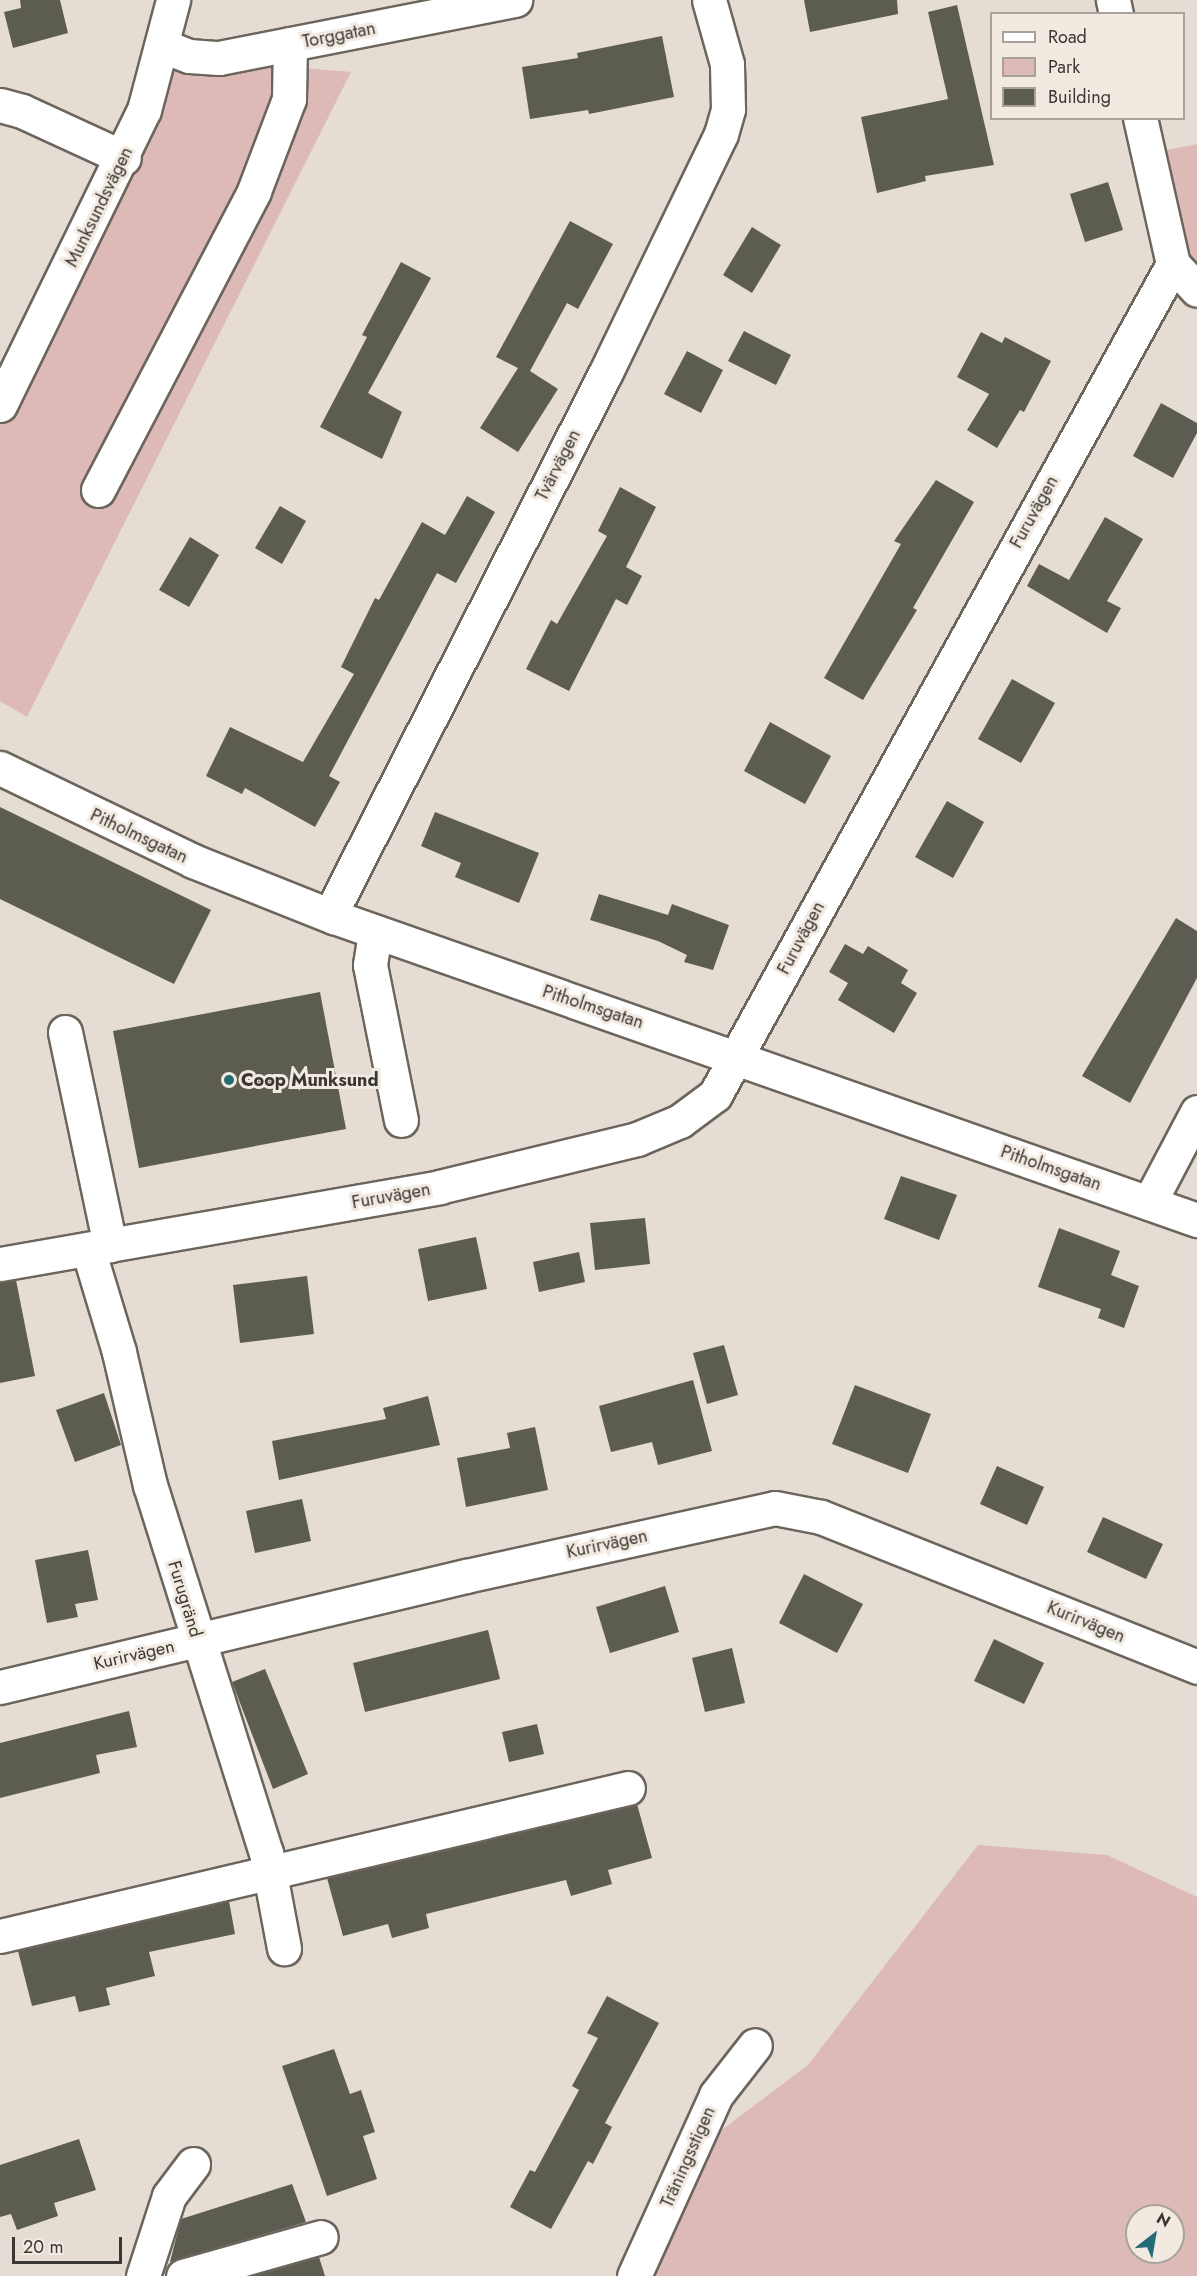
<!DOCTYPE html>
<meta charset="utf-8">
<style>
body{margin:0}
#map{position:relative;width:1197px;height:2276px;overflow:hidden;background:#e5ddd3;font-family:Jost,sans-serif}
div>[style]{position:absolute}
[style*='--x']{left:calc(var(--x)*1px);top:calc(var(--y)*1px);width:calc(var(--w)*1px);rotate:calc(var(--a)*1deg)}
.green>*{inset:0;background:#ddb9b8}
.building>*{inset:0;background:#5d5c51}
.roads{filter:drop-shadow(2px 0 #6c655c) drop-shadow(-2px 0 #6c655c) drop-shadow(0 2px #6c655c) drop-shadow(0 -2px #6c655c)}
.minor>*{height:33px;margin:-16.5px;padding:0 16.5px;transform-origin:16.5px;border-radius:16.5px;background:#fff}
.dots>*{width:16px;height:16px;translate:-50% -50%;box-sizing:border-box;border:3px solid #f2eae0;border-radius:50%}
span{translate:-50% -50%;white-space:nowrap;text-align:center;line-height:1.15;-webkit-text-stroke:6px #f2eae0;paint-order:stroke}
.street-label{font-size:18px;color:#3a3733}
.poi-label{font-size:18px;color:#3a3733;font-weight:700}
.left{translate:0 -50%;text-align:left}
.legend{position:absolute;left:990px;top:12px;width:195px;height:108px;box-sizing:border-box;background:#f2eae0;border:2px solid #a8a29b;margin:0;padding:8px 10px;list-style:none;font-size:18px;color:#3a3733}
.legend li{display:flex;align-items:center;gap:12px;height:30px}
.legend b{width:30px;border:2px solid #a8a29b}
.north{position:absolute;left:1125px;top:2204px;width:60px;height:60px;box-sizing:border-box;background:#f2eae0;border:2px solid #a8a29b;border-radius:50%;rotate:31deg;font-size:16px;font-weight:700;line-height:24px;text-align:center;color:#3a3733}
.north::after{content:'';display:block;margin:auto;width:21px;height:27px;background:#216c75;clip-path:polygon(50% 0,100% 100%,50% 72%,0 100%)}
.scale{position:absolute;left:12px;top:2237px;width:110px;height:27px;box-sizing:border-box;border:3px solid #3a3733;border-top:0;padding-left:8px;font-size:18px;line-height:21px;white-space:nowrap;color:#3a3733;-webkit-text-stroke:4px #f2eae0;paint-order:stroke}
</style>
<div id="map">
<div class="green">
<i style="clip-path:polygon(154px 56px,351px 72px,27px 717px,0 701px,0 382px)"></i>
<i style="clip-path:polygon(1197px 144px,1197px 267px,1176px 247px,1157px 152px)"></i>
<i style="clip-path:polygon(evenodd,978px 1845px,1107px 1855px,1197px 1897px,1197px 2276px,644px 2276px,723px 2129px,808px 2065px,978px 1845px,1137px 2216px,1173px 2216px,1173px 2252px,1137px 2252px,1137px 2216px)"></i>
</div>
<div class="building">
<i style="clip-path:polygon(20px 0,60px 0,68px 33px,13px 48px,4px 12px,21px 8px)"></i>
<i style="clip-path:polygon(804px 0,897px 0,898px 14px,810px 32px)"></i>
<i style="clip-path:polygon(957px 5px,994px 165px,925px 176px,926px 181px,877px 193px,861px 117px,948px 99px,928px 12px)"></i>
<i style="clip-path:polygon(662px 36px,674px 97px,589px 114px,588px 110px,530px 119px,522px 67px,578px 58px,577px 53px)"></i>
<i style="clip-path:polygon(1108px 182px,1123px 230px,1085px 242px,1070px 194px)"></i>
<i style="clip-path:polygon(570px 221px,613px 244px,578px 309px,567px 303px,530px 371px,558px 389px,518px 452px,480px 428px,518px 368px,496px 357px)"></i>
<i style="clip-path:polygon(752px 227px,781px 245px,752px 293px,723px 275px)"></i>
<i style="clip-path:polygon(401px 262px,431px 278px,368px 393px,402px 412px,382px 459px,320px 427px,367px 337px,362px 335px)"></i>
<i style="clip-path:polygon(744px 331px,791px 355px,776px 385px,728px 361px)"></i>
<i style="clip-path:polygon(981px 332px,1002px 343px,1005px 337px,1051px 361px,1024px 412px,1020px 410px,997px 448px,967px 430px,989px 394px,957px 377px)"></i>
<i style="clip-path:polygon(687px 351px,723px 370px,701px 413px,664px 394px)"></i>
<i style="clip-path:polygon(1161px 403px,1197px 423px,1197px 433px,1173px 478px,1133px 456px)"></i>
<i style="clip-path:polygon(936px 480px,974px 502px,913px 608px,917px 610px,863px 700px,824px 678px,901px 544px,894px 541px)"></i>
<i style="clip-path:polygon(620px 487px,656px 507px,626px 567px,642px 576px,627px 605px,616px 599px,569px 691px,526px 669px,551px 620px,557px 624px,607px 536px,598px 531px)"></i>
<i style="clip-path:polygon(467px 496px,495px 512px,456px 583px,437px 573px,329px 776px,340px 782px,315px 827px,245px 788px,242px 794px,206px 776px,230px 727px,303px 762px,354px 674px,341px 667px,375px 598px,379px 600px,422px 522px,445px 535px)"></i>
<i style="clip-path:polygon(280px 506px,306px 521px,282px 564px,255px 548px)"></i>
<i style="clip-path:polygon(1105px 517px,1143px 539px,1107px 601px,1121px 608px,1107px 633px,1027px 586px,1039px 564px,1069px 580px)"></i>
<i style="clip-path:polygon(190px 537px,219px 555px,189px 607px,159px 590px)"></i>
<i style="clip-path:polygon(1012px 679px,1055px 703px,1021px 763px,978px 739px)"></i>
<i style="clip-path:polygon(770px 722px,831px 756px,805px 804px,744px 771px)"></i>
<i style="clip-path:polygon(947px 801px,984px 822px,953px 878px,915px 857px)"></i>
<i style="clip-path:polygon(0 807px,211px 910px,174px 984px,0 899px)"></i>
<i style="clip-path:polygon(435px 812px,539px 853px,519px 903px,455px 877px,461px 863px,421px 846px)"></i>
<i style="clip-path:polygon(599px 894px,668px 915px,672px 904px,729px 925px,713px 970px,684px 962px,687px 955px,658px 941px,590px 920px)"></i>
<i style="clip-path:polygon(1176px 918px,1197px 931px,1197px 978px,1130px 1103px,1082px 1076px)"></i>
<i style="clip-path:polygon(845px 944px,863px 954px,868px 946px,908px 970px,901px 983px,917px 993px,894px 1033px,838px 1000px,848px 983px,829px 972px)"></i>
<i style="clip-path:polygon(320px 992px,346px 1129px,139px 1168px,113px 1031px)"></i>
<i style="clip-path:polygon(901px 1176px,957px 1195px,939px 1240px,884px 1219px)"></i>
<i style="clip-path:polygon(645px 1218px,650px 1264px,595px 1270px,590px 1223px)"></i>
<i style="clip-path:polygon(1059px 1228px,1120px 1251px,1111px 1275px,1139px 1286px,1124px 1328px,1098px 1318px,1101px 1309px,1038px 1287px)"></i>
<i style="clip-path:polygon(476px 1237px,487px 1289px,428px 1301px,418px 1249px)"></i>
<i style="clip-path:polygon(579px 1252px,585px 1282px,539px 1292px,533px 1262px)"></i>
<i style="clip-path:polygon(307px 1276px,314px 1334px,240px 1343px,233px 1285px)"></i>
<i style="clip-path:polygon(16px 1280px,35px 1376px,0 1383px,0 1282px)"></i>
<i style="clip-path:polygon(724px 1345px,738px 1395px,707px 1404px,693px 1353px)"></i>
<i style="clip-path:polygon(693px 1380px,712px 1451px,658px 1465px,652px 1442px,611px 1452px,599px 1406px)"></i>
<i style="clip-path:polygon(855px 1385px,931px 1414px,908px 1473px,832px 1444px)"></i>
<i style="clip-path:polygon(104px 1393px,121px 1445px,75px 1462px,56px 1410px)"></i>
<i style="clip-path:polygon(428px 1396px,440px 1445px,279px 1480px,272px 1441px,386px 1419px,383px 1408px)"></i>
<i style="clip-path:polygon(535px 1427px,548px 1490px,466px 1507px,457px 1458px,510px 1448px,507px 1433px)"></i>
<i style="clip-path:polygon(997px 1466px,1044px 1487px,1027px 1525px,980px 1504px)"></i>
<i style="clip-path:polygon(302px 1499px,311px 1541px,255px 1553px,246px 1511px)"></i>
<i style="clip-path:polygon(1103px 1517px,1163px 1544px,1146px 1579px,1087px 1552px)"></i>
<i style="clip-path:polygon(88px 1550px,98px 1600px,75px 1604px,78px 1617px,47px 1623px,35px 1560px)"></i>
<i style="clip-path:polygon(804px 1574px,863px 1604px,837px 1653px,779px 1623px)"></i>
<i style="clip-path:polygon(665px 1586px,679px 1632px,610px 1653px,596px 1607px)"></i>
<i style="clip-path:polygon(488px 1630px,500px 1679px,365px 1712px,353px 1663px)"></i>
<i style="clip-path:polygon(994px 1639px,1044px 1663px,1024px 1704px,974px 1681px)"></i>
<i style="clip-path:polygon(732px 1648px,745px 1703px,705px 1712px,692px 1658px)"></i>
<i style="clip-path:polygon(265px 1669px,308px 1774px,273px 1789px,232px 1682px)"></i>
<i style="clip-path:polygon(129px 1711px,137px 1747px,96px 1755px,100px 1773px,0 1798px,0 1743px)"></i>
<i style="clip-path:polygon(537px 1724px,544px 1754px,509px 1762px,502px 1732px)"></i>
<i style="clip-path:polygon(637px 1804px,652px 1858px,608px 1870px,612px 1884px,571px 1896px,566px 1880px,426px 1914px,429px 1928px,392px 1938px,388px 1924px,343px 1936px,327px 1878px)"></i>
<i style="clip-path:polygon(229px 1901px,235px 1934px,149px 1952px,155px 1976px,106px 1988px,110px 2005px,79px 2012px,75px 1996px,32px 2006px,18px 1951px)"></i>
<i style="clip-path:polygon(607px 1996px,659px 2023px,605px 2123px,612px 2127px,593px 2164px,588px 2161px,551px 2229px,510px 2207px,530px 2170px,535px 2172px,579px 2090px,572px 2086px,598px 2038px,587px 2033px)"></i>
<i style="clip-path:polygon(334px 2049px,350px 2094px,361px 2090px,375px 2132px,363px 2136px,377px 2179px,327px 2196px,282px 2066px)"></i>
<i style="clip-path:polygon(79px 2139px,96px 2190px,54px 2203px,58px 2216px,17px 2230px,11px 2214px,0 2217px,0 2165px)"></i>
<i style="clip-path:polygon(292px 2184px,306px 2222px,170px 2262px,181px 2219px)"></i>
<i style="clip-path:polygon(319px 2257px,325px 2276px,252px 2276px)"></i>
</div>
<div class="roads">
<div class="minor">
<i style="--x:1113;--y:0;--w:14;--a:78"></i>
<i style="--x:163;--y:46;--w:28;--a:21"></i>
<i style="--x:189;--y:56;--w:30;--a:4"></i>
<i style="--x:219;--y:58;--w:302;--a:-11.1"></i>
<i style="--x:0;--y:105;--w:23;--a:15"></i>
<i style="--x:22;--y:111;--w:112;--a:24.7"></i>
<i style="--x:1173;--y:264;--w:35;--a:47"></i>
<i style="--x:0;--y:405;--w:328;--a:-64"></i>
<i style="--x:144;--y:110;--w:114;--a:-75.2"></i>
<i style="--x:98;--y:490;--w:337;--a:-62.4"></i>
<i style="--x:254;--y:191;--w:98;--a:-69.2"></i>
<i style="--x:289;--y:99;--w:55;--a:-89"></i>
<i style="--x:0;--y:768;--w:214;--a:25.7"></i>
<i style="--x:193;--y:861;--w:152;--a:21.7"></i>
<i style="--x:334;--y:917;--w:915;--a:19.35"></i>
<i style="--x:334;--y:917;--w:12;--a:-85"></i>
<i style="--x:335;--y:905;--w:596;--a:-63.05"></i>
<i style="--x:605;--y:374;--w:267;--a:-64.2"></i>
<i style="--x:721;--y:134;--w:26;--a:-74"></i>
<i style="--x:728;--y:109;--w:45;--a:-91.3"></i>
<i style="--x:727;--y:64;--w:66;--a:-105.7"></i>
<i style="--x:375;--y:933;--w:32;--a:99"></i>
<i style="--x:370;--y:965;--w:158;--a:78.7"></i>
<i style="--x:65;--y:1032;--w:218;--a:78.1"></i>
<i style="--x:1149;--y:1203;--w:103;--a:-62.2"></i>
<i style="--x:88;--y:1249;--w:108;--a:73.2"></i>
<i style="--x:119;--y:1352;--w:137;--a:76.9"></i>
<i style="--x:150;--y:1485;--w:385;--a:72.5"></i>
<i style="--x:266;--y:1852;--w:98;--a:79.4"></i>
<i style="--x:0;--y:1264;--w:446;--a:-9.9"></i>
<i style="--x:439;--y:1187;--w:204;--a:-13.6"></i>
<i style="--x:637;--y:1139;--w:47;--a:-22.7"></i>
<i style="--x:680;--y:1121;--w:44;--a:-36.6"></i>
<i style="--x:715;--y:1095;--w:949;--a:-61.14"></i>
<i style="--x:1173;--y:264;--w:150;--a:-102.7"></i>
<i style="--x:0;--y:1687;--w:479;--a:-13.4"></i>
<i style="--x:466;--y:1576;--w:316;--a:-12.4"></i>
<i style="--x:775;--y:1508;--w:47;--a:11.1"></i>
<i style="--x:821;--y:1517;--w:405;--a:21.7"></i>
<i style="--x:0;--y:1936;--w:645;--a:-13.26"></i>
<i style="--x:143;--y:2276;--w:84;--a:-72"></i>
<i style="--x:169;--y:2196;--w:40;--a:-53"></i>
<i style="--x:183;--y:2276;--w:143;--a:-15.8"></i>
<i style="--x:634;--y:2276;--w:199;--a:-65.6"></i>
<i style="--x:716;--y:2095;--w:63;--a:-52"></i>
</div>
</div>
<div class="dots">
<i style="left:229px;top:1080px;background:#216c75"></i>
</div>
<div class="street-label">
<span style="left:339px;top:35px;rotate:-11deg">Torggatan</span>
<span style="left:99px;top:207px;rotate:-64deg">Munksundsvägen</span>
<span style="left:558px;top:465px;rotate:-63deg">Tvärvägen</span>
<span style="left:1034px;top:512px;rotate:-61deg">Furuvägen</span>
<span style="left:139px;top:836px;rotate:25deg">Pitholmsgatan</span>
<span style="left:801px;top:938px;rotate:-62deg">Furuvägen</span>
<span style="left:593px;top:1007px;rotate:18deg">Pitholmsgatan</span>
<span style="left:1051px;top:1168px;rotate:19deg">Pitholmsgatan</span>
<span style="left:391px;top:1196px;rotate:-10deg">Furuvägen</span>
<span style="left:607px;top:1544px;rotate:-12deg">Kurirvägen</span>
<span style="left:185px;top:1599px;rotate:73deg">Furugränd</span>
<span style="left:1086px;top:1622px;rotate:22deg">Kurirvägen</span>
<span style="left:134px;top:1655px;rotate:-13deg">Kurirvägen</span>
<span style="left:688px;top:2157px;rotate:-66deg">Träningsstigen</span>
</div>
<div class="poi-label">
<span class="left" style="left:241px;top:1080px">Coop Munksund</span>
</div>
<ul class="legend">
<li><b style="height:8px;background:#fff"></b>Road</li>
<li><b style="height:16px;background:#ddb9b8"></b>Park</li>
<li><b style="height:16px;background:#5d5c51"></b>Building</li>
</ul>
<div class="north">N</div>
<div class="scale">20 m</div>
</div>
